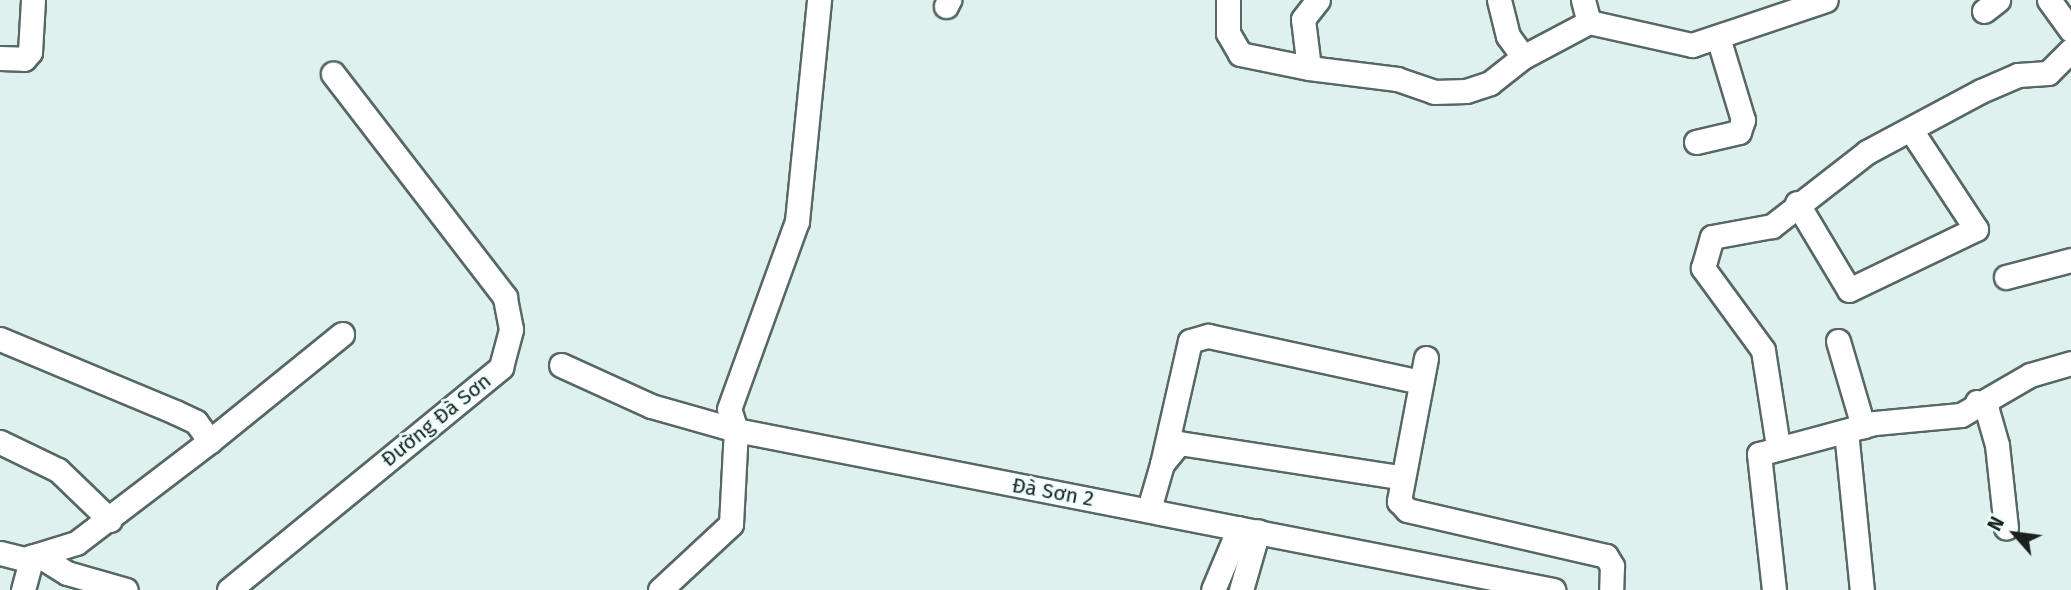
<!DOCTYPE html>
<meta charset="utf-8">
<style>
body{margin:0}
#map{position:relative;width:2071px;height:590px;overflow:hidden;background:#dff1ee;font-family:"Fira Sans",sans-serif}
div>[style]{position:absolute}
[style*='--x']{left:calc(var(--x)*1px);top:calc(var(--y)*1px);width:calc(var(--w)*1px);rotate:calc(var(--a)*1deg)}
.roads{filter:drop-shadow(2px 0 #576764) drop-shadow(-2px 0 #576764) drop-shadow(0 2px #576764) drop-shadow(0 -2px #576764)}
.minor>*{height:23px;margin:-11.5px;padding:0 11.5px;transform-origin:11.5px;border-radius:11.5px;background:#fff}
span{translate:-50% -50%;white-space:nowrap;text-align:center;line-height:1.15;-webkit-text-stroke:5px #ecfffb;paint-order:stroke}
.street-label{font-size:21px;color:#1a211f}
.north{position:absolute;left:1980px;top:499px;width:70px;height:70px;-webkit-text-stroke:5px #ecfffb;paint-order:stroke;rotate:298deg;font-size:19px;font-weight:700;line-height:28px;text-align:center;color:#1a211f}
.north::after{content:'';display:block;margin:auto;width:24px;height:32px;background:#1a211f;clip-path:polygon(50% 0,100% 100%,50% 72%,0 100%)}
</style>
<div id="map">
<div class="roads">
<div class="minor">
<i style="--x:1228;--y:0;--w:33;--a:90"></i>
<i style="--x:1228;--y:33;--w:24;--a:60"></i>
<i style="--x:1240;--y:54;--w:70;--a:11.5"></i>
<i style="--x:1309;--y:68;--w:89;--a:7.1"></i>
<i style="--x:1397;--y:79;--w:39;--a:19"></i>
<i style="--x:1434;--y:92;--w:32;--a:-2"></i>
<i style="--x:1466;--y:91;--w:25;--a:-18"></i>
<i style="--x:1490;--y:83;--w:42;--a:-38.2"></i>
<i style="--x:1499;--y:0;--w:37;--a:76"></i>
<i style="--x:1508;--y:36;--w:26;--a:54"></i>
<i style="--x:1523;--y:57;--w:75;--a:-27.9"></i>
<i style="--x:1589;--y:22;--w:106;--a:12.6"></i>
<i style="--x:1692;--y:45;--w:141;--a:-18.6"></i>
<i style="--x:1583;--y:0;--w:23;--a:75"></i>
<i style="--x:2049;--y:0;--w:37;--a:54"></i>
<i style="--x:946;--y:6;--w:7;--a:-63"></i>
<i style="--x:1984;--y:11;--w:18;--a:-38"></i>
<i style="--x:0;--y:58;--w:24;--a:2"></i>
<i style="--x:24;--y:59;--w:9;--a:-49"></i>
<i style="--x:30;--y:52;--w:52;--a:-86.7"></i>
<i style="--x:1309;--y:68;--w:49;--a:-97"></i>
<i style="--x:1303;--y:19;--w:24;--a:-52"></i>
<i style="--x:1696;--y:142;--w:44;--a:-13.1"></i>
<i style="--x:1739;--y:132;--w:13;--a:-72"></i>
<i style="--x:1743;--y:120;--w:87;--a:-106.8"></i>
<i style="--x:1797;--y:203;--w:101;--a:59.1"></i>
<i style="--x:1849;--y:290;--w:141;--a:-25.7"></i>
<i style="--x:1976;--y:229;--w:118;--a:-123.3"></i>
<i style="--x:2006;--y:277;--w:67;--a:-14.7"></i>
<i style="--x:0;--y:339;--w:190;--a:22.6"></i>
<i style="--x:175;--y:412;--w:23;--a:25"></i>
<i style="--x:196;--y:422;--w:24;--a:54"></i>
<i style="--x:210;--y:441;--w:168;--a:142.7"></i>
<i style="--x:76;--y:543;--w:54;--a:162.9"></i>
<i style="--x:24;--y:559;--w:25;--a:-166"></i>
<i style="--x:1838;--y:341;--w:89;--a:73.6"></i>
<i style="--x:1426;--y:358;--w:146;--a:100.7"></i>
<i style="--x:1399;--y:501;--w:12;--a:48"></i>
<i style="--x:1407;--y:510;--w:204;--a:13"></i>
<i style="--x:1606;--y:556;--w:12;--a:59"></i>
<i style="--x:1612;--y:566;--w:24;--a:92"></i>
<i style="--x:561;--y:365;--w:99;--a:24.5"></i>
<i style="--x:651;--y:406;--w:88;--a:15.8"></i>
<i style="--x:736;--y:430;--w:833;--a:11.08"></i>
<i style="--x:1977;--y:402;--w:13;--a:39"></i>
<i style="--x:1987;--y:410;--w:36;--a:74"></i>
<i style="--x:1997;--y:445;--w:83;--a:83.8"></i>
<i style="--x:1846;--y:431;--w:160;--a:84.3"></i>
<i style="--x:210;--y:441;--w:170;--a:-39"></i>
<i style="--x:0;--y:442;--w:64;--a:25.8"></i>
<i style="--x:58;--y:470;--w:72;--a:43.9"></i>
<i style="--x:1778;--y:446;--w:97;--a:-98.9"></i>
<i style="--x:1763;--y:350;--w:102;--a:-126.2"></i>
<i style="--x:1703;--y:268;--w:32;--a:-74"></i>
<i style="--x:1712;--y:237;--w:61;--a:-10.4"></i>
<i style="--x:1772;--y:226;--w:120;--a:-37.9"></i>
<i style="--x:1867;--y:152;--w:129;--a:-28.2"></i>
<i style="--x:1981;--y:91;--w:40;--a:-23.4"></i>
<i style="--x:2018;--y:75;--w:30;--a:-4"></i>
<i style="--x:2048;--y:73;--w:33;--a:-45"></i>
<i style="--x:1162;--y:464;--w:126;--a:-77.2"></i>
<i style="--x:1190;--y:341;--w:19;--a:-16"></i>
<i style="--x:1208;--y:336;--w:218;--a:12.2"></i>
<i style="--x:1149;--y:509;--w:47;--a:-73.9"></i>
<i style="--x:1162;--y:464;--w:27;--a:-51"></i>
<i style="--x:1179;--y:443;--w:223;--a:8.8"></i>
<i style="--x:38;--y:555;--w:34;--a:32"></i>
<i style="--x:67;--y:573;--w:61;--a:16.1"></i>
<i style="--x:23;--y:590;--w:35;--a:-75"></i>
<i style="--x:229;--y:590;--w:352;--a:-39.3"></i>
<i style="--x:501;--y:367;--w:39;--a:-75"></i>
<i style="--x:511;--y:329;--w:33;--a:-101"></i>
<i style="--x:505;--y:297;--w:282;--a:-127.6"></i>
<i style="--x:660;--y:590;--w:97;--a:-42.9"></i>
<i style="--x:731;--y:524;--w:94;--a:-87"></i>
<i style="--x:736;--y:430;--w:22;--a:-108"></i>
<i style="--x:729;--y:409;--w:200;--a:-70.1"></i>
<i style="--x:797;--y:221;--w:222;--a:-84.3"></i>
<i style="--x:1213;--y:590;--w:67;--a:-67.2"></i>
<i style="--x:1241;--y:590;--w:61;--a:-73.9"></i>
<i style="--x:1774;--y:590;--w:137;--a:-96.3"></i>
<i style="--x:1759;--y:454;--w:120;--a:-15"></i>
<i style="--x:1875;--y:423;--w:86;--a:-5.3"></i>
<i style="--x:1961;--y:415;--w:80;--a:-30.1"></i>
<i style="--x:2030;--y:375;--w:43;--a:-16.3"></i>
</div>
</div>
<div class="street-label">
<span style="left:436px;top:420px;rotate:-39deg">Đường Đà Sơn</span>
<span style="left:1053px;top:492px;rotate:10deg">Đà Sơn 2</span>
</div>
<div class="north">N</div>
</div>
